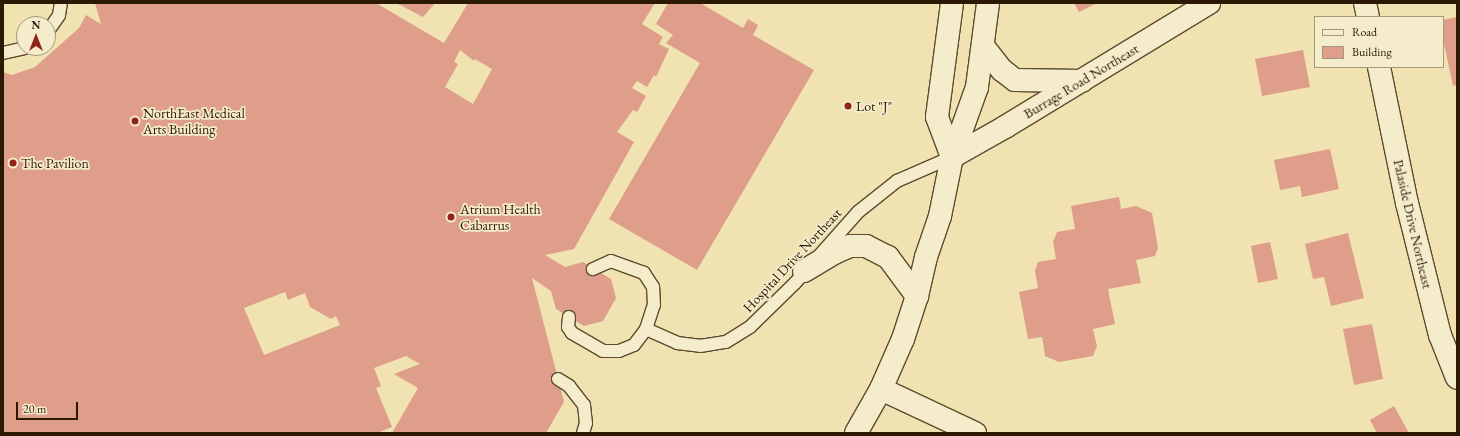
<!DOCTYPE html>
<style>
body{margin:0}
#map{position:relative;width:1460px;height:436px;overflow:hidden;background:#f0e2b1;font-family:"EB Garamond",serif}
div>[style]{position:absolute}
[style*='--x']{left:calc(var(--x)*1px);top:calc(var(--y)*1px);width:calc(var(--w)*1px);rotate:calc(var(--a)*1deg)}
.building>*{inset:0;background:#de9e8a}
.roads{filter:drop-shadow(1px 0 #5c4b2e) drop-shadow(-1px 0 #5c4b2e) drop-shadow(0 1px #5c4b2e) drop-shadow(0 -1px #5c4b2e)}
.lane>*{height:12px;margin:-6px;padding:0 6px;transform-origin:6px;border-radius:6px;background:#f5eccc}
.street>*{height:22px;margin:-11px;padding:0 11px;transform-origin:11px;border-radius:11px;background:#f5eccc}
.secondary>*{height:22px;margin:-11px;padding:0 11px;transform-origin:11px;border-radius:11px;background:#f5eccc}
.dots>*{width:11px;height:11px;translate:-50% -50%;box-sizing:border-box;border:2px solid #f5eccc;border-radius:50%}
span{translate:-50% -50%;white-space:nowrap;text-align:center;line-height:1.15;-webkit-text-stroke:3.5px #f5eccc;paint-order:stroke}
.street-label{font-size:14px;color:#2b1903}
.poi-label{font-size:14px;color:#2b1903}
.left{translate:0 -50%;text-align:left}
.frame{position:absolute;inset:0;border:4px solid #2b1903;pointer-events:none}
.legend{position:absolute;left:1314px;top:16px;width:130px;height:52px;box-sizing:border-box;background:#f5eccc;border:1px solid #a4987c;margin:0;padding:5px 7px;list-style:none;font-size:12px;color:#2b1903}
.legend li{display:flex;align-items:center;gap:8px;height:20px}
.legend b{width:20px;border:1px solid #a4987c}
.north{position:absolute;left:16px;top:16px;width:40px;height:40px;box-sizing:border-box;background:#f5eccc;border:1px solid #a4987c;border-radius:50%;rotate:0deg;font-size:11px;font-weight:700;line-height:16px;text-align:center;color:#2b1903}
.north::after{content:'';display:block;margin:auto;width:14px;height:18px;background:#8f2418;clip-path:polygon(50% 0,100% 100%,50% 72%,0 100%)}
.scale{position:absolute;left:16px;top:402px;width:62px;height:18px;box-sizing:border-box;border:2px solid #2b1903;border-top:0;padding-left:5px;font-size:12px;line-height:14px;white-space:nowrap;color:#2b1903;-webkit-text-stroke:3px #f5eccc;paint-order:stroke}
</style>
<div id="map">
<div class="building">
<i style="clip-path:polygon(evenodd,95px 3px,376px 3px,444px 43px,468px 3px,655px 3px,642px 24px,663px 37px,659px 44px,669px 49px,656px 77px,654px 75px,647px 87px,637px 81px,632px 88px,646px 96px,637px 112px,633px 110px,617px 132px,634px 142px,574px 249px,545px 255px,565px 267px,583px 262px,611px 279px,616px 298px,603px 321px,584px 326px,556px 309px,551px 291px,532px 278px,564px 402px,546px 433px,392px 433px,418px 388px,394px 374px,420px 364px,406px 356px,374px 368px,381px 386px,376px 388px,392px 427px,377px 433px,3px 433px,3px 72px,12px 75px,35px 67px,79px 28px,86px 15px,101px 24px,95px 3px,460px 50px,474px 61px,475px 59px,492px 69px,473px 104px,445px 87px,458px 64px,454px 62px,460px 50px,95px 3px,285px 292px,288px 300px,305px 293px,310px 307px,331px 319px,336px 316px,340px 325px,264px 355px,244px 308px,285px 292px)"></i>
<i style="clip-path:polygon(396px 3px,435px 3px,423px 17px)"></i>
<i style="clip-path:polygon(668px 3px,700px 3px,743px 28px,748px 19px,758px 25px,753px 35px,814px 70px,697px 270px,609px 219px,700px 63px,666px 43px,673px 35px,656px 24px)"></i>
<i style="clip-path:polygon(1074px 3px,1097px 3px,1079px 12px)"></i>
<i style="clip-path:polygon(1457px 17px,1457px 85px,1453px 86px,1443px 39px,1443px 20px)"></i>
<i style="clip-path:polygon(1303px 50px,1310px 87px,1262px 96px,1255px 59px)"></i>
<i style="clip-path:polygon(1330px 149px,1339px 189px,1302px 197px,1300px 186px,1280px 190px,1274px 160px)"></i>
<i style="clip-path:polygon(1119px 197px,1121px 209px,1136px 206px,1152px 213px,1158px 248px,1155px 256px,1136px 260px,1141px 283px,1108px 289px,1115px 324px,1093px 329px,1097px 346px,1093px 356px,1059px 362px,1045px 356px,1042px 337px,1028px 339px,1019px 292px,1038px 288px,1035px 271px,1038px 262px,1056px 259px,1053px 242px,1057px 232px,1075px 229px,1071px 206px)"></i>
<i style="clip-path:polygon(1348px 233px,1364px 298px,1331px 306px,1324px 277px,1313px 279px,1305px 244px)"></i>
<i style="clip-path:polygon(1270px 242px,1278px 279px,1258px 283px,1251px 246px)"></i>
<i style="clip-path:polygon(1372px 324px,1383px 379px,1354px 385px,1343px 329px)"></i>
<i style="clip-path:polygon(1394px 406px,1409px 433px,1377px 433px,1370px 420px)"></i>
</div>
<div class="roads">
<div class="lane">
<i style="--x:48;--y:31;--w:19;--a:-55"></i>
<i style="--x:59;--y:15;--w:12;--a:-81"></i>
<i style="--x:3;--y:53;--w:22;--a:-13"></i>
<i style="--x:569;--y:317;--w:10;--a:96"></i>
<i style="--x:568;--y:327;--w:7;--a:56"></i>
<i style="--x:572;--y:333;--w:36;--a:30"></i>
<i style="--x:603;--y:351;--w:16;--a:0"></i>
<i style="--x:619;--y:351;--w:16;--a:-22"></i>
<i style="--x:634;--y:345;--w:20;--a:-53"></i>
<i style="--x:646;--y:329;--w:25;--a:-72"></i>
<i style="--x:654;--y:305;--w:18;--a:-93"></i>
<i style="--x:653;--y:287;--w:17;--a:-123"></i>
<i style="--x:644;--y:273;--w:35;--a:-160"></i>
<i style="--x:611;--y:261;--w:20;--a:156"></i>
<i style="--x:646;--y:329;--w:34;--a:24"></i>
<i style="--x:677;--y:343;--w:23;--a:7"></i>
<i style="--x:700;--y:346;--w:26;--a:-9"></i>
<i style="--x:726;--y:342;--w:28;--a:-32"></i>
<i style="--x:750;--y:327;--w:63;--a:-44.4"></i>
<i style="--x:795;--y:283;--w:95;--a:-48.4"></i>
<i style="--x:858;--y:212;--w:50;--a:-38.5"></i>
<i style="--x:897;--y:181;--w:60;--a:-23.6"></i>
<i style="--x:558;--y:379;--w:13;--a:32"></i>
<i style="--x:569;--y:386;--w:24;--a:52"></i>
<i style="--x:584;--y:405;--w:18;--a:84"></i>
<i style="--x:586;--y:423;--w:10;--a:107"></i>
</div>
<div class="street">
<i style="--x:1365;--y:3;--w:14;--a:78"></i>
<i style="--x:1379;--y:67;--w:139;--a:78.4"></i>
<i style="--x:1407;--y:203;--w:136;--a:76"></i>
<i style="--x:1440;--y:335;--w:46;--a:68.4"></i>
<i style="--x:952;--y:157;--w:61;--a:-29.5"></i>
<i style="--x:1005;--y:127;--w:239;--a:-31.3"></i>
<i style="--x:881;--y:389;--w:104;--a:25.1"></i>
</div>
<div class="secondary">
<i style="--x:983;--y:46;--w:31;--a:52"></i>
<i style="--x:1002;--y:70;--w:16;--a:38"></i>
<i style="--x:1015;--y:80;--w:67;--a:0.9"></i>
<i style="--x:952;--y:157;--w:43;--a:-110.6"></i>
<i style="--x:937;--y:117;--w:115;--a:-82.5"></i>
<i style="--x:804;--y:271;--w:35;--a:-31"></i>
<i style="--x:834;--y:253;--w:17;--a:-24"></i>
<i style="--x:850;--y:246;--w:16;--a:0"></i>
<i style="--x:866;--y:246;--w:25;--a:27"></i>
<i style="--x:888;--y:257;--w:49;--a:53.4"></i>
<i style="--x:856;--y:433;--w:51;--a:-60.4"></i>
<i style="--x:881;--y:389;--w:55;--a:-66.3"></i>
<i style="--x:903;--y:339;--w:45;--a:-72"></i>
<i style="--x:917;--y:296;--w:40;--a:-77"></i>
<i style="--x:926;--y:257;--w:43;--a:-71.1"></i>
<i style="--x:940;--y:216;--w:60;--a:-78.5"></i>
<i style="--x:952;--y:157;--w:74;--a:-70.3"></i>
<i style="--x:977;--y:87;--w:85;--a:-82.5"></i>
</div>
</div>
<div class="dots">
<i style="left:848px;top:106px;background:#8f2418"></i>
<i style="left:135px;top:121px;background:#8f2418"></i>
<i style="left:13px;top:163px;background:#8f2418"></i>
<i style="left:451px;top:217px;background:#8f2418"></i>
</div>
<div class="street-label">
<span style="left:1081px;top:81px;rotate:-31deg">Burrage Road Northeast</span>
<span style="left:1413px;top:224px;rotate:77deg">Palaside Drive Northeast</span>
<span style="left:792px;top:260px;rotate:-47deg">Hospital Drive Northeast</span>
</div>
<div class="poi-label">
<span class="left" style="left:856px;top:106px">Lot "J"</span>
<span class="left" style="left:143px;top:121px">NorthEast Medical<br>Arts Building</span>
<span class="left" style="left:21px;top:163px">The Pavilion</span>
<span class="left" style="left:460px;top:217px">Atrium Health<br>Cabarrus</span>
</div>
<div class="frame"></div>
<ul class="legend">
<li><b style="height:5px;background:#f5eccc"></b>Road</li>
<li><b style="height:11px;background:#de9e8a"></b>Building</li>
</ul>
<div class="north">N</div>
<div class="scale">20 m</div>
</div>
